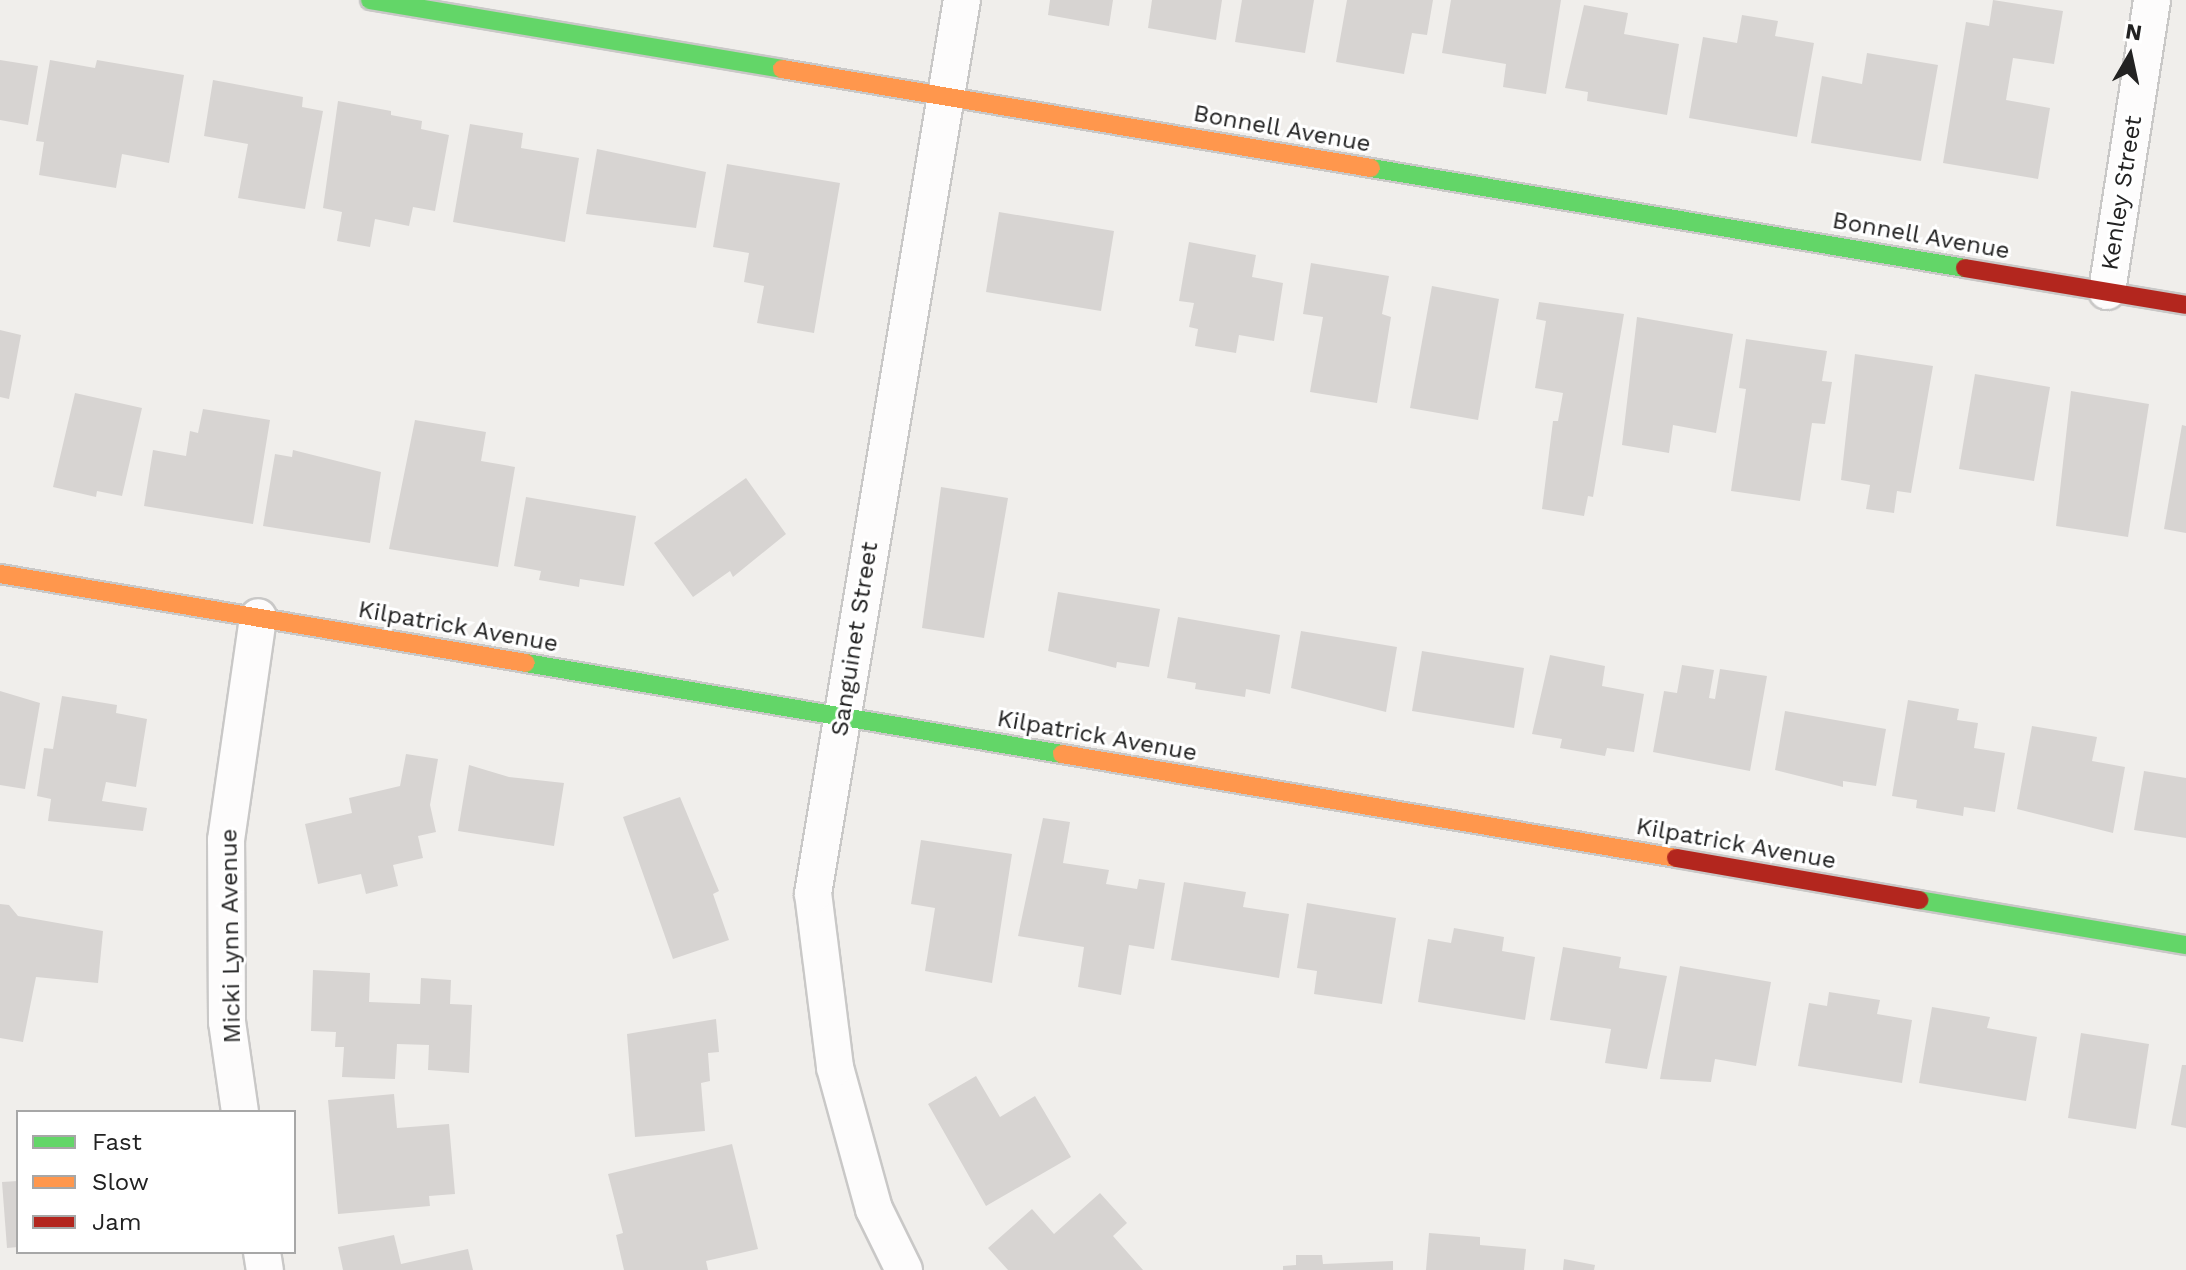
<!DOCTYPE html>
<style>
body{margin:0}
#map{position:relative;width:2186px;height:1270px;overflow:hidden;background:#f0eeeb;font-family:"Work Sans",sans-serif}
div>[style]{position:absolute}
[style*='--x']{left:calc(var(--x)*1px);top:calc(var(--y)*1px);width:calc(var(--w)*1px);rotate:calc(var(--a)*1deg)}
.building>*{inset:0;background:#d7d4d2}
.roads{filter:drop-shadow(2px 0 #c9c8c7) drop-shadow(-2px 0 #c9c8c7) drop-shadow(0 2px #c9c8c7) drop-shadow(0 -2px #c9c8c7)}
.street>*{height:36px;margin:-18px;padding:0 18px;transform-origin:18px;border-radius:18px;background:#fdfcfc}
.fast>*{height:18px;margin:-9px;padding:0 9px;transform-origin:9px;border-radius:9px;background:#63d668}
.slow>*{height:18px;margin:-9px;padding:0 9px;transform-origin:9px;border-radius:9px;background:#ff974d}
.jam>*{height:18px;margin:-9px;padding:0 9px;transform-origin:9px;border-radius:9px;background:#b3261e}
span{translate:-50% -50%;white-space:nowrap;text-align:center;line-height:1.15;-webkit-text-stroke:6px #fff;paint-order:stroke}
.street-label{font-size:24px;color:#222}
.legend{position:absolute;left:16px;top:1110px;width:280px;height:144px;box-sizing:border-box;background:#fff;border:2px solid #a7a7a7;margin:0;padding:10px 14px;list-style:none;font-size:24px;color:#222}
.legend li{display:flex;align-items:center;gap:16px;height:40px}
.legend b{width:40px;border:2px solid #a7a7a7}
.north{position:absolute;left:2090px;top:16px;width:80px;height:80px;-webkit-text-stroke:6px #fff;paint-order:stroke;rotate:9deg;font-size:22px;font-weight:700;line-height:32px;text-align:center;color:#222}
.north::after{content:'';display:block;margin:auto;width:28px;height:36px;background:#222;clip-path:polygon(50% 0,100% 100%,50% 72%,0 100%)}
</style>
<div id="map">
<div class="building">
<i style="clip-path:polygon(1050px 0,1113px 0,1109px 26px,1048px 15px)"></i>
<i style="clip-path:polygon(1152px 0,1222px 0,1216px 40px,1148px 28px)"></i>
<i style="clip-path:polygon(1242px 0,1314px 0,1305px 53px,1235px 42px)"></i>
<i style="clip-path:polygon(1347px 0,1433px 0,1427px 35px,1412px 33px,1404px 74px,1336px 62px)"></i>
<i style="clip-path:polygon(1451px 0,1561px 0,1546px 94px,1503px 87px,1506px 64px,1442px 53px)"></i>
<i style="clip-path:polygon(1993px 0,2063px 11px,2054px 64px,2013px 58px,2006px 100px,2050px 108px,2038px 179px,1943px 163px,1966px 22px,1989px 26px)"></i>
<i style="clip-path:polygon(1584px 5px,1628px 13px,1624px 34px,1679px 44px,1667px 115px,1587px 101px,1588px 92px,1565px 88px)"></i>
<i style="clip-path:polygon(1742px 15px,1778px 21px,1775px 36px,1814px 43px,1797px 137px,1689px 118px,1703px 37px,1737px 43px)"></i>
<i style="clip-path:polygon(1867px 53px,1938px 65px,1921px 161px,1811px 143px,1822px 76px,1862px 84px)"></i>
<i style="clip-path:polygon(0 60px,38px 66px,28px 125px,0 120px)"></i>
<i style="clip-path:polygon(50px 60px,95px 68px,97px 60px,184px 75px,169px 163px,122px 154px,116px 188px,39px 175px,44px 142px,36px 141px)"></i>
<i style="clip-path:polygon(213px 80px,303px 97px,302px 107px,323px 111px,305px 209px,238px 198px,248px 144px,204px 136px)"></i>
<i style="clip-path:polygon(338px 101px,391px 111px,391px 115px,422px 121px,421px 129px,449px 135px,435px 211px,413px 207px,409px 226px,375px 219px,370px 247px,337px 241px,342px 212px,323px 208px)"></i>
<i style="clip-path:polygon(470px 124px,523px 133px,521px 148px,579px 158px,565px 242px,453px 222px)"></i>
<i style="clip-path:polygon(597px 149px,706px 172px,696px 228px,586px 214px)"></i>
<i style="clip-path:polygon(727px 164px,840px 183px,814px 333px,757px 323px,764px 286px,744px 282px,749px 253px,713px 247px)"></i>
<i style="clip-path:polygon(999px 212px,1114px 231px,1101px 311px,986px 292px)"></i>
<i style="clip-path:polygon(1189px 242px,1256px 255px,1252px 277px,1283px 283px,1274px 341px,1239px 335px,1236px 353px,1195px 346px,1198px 329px,1189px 327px,1194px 303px,1179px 301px)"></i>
<i style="clip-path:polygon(1311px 263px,1389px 276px,1382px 314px,1391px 317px,1377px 403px,1310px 392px,1323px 317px,1303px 314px)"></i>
<i style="clip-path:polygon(1432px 286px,1499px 299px,1478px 420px,1410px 408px)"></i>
<i style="clip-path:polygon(1539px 302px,1624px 314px,1593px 497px,1588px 496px,1584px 516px,1542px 509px,1553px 421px,1558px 421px,1563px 393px,1535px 388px,1546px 321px,1536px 319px)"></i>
<i style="clip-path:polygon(1637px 317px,1733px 334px,1716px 433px,1673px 425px,1669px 453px,1622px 445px)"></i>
<i style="clip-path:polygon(0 330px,21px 335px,9px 399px,0 397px)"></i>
<i style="clip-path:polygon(1746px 339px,1827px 351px,1822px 381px,1832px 382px,1825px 424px,1812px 423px,1800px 501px,1731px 491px,1746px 389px,1739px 388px)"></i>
<i style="clip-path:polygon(1855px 354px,1933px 366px,1911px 493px,1897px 491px,1894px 513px,1866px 509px,1870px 485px,1841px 480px)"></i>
<i style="clip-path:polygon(1975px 374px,2050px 387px,2034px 481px,1959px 469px)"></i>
<i style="clip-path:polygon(2071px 391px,2149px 404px,2128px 537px,2056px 526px)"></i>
<i style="clip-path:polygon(75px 393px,142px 408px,122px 496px,97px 491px,96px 497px,53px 487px)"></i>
<i style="clip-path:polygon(203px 409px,270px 420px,253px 524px,144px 506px,153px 450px,186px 456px,190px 431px,198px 433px)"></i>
<i style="clip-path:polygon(415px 420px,486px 432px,481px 461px,515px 467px,498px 567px,389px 549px)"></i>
<i style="clip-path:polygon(2182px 425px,2186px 426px,2186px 533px,2164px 529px)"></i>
<i style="clip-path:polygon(293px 450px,381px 472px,370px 543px,263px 526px,275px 454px,292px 457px)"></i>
<i style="clip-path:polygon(746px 478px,786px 534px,733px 577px,730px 571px,693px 597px,654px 543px)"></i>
<i style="clip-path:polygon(941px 487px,1008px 498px,984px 638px,922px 628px)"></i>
<i style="clip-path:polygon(526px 497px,636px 516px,624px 586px,580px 579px,579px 587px,539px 580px,541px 571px,514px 566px)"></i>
<i style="clip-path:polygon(1058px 592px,1160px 609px,1149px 667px,1117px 662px,1116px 668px,1048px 651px)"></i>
<i style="clip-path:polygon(1178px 617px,1280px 635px,1270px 694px,1246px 689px,1245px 697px,1195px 689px,1196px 683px,1167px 678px)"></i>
<i style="clip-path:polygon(1301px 631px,1397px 647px,1386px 712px,1291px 688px)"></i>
<i style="clip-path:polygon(1422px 651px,1524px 668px,1514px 728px,1412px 711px)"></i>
<i style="clip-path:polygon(1550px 655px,1605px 666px,1602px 686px,1644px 694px,1634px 752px,1607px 748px,1605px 756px,1560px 748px,1562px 739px,1532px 734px)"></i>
<i style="clip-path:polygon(1682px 665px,1714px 670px,1709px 698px,1715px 699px,1720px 669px,1767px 676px,1750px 771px,1653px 752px,1664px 691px,1677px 693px)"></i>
<i style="clip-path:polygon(0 691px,40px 703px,25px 789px,0 785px)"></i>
<i style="clip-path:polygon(62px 696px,117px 705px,116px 713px,147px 719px,136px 787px,106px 782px,102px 801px,147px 808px,143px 831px,48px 821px,51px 799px,37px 796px,44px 748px,53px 749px)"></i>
<i style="clip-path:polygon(1908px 700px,1959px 709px,1957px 720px,1978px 723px,1974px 748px,2005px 753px,1995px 812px,1964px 807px,1963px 816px,1916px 808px,1917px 800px,1892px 796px)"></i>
<i style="clip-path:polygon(1785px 711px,1886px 729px,1876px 786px,1843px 781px,1843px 787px,1775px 770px)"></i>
<i style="clip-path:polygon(2032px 726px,2097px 737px,2092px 761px,2125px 767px,2113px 833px,2017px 809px)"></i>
<i style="clip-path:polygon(406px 754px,438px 759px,430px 805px,436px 832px,418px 836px,423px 858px,393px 865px,398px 886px,366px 894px,361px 874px,318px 884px,305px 824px,352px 813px,349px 798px,400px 786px)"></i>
<i style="clip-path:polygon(469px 765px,509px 777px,564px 783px,554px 846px,458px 831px)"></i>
<i style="clip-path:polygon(2144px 771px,2186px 778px,2186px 838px,2134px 830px)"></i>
<i style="clip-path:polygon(680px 797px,719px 891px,713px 894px,729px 940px,673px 959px,623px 817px)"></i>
<i style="clip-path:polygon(1043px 818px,1070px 822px,1063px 863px,1109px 870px,1106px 884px,1137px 889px,1139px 879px,1165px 883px,1154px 949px,1129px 945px,1121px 995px,1078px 987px,1084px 947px,1018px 936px)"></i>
<i style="clip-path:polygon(921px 840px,1012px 854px,992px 983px,925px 971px,935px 908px,911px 904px)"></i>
<i style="clip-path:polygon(1184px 882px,1246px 892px,1243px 907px,1289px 914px,1279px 978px,1171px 960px)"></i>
<i style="clip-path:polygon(1307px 903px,1396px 918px,1382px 1004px,1314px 994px,1317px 971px,1297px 968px)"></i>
<i style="clip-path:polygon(0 904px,9px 905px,18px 916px,103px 931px,98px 983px,36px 977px,23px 1042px,0 1038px)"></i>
<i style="clip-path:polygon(1454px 928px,1504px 937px,1502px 951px,1535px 957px,1525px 1020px,1418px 1002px,1428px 939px,1451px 943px)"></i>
<i style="clip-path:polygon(1563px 947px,1621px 957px,1619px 968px,1667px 976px,1647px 1069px,1605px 1063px,1611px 1029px,1550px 1020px)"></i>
<i style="clip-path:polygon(1680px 966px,1771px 982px,1756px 1066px,1715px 1059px,1711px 1082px,1660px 1079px)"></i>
<i style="clip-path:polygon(313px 970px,370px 973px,369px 1002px,420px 1004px,421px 978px,451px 980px,450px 1004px,472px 1005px,469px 1073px,428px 1070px,429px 1045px,397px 1044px,395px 1079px,342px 1077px,344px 1047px,335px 1047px,336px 1032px,311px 1031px)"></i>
<i style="clip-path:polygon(1829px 992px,1880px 1000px,1877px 1014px,1912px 1020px,1902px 1083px,1798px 1066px,1809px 1003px,1827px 1006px)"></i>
<i style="clip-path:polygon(1932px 1007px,1990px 1017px,1987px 1028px,2037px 1037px,2026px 1101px,1919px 1083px)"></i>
<i style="clip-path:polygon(716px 1019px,719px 1052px,708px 1053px,710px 1081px,701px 1083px,705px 1131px,635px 1137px,627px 1034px)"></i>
<i style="clip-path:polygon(2081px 1033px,2149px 1044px,2136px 1129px,2068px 1118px)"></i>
<i style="clip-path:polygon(2182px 1065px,2186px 1065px,2186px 1128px,2171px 1125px)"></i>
<i style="clip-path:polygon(976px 1076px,1000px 1117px,1035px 1096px,1071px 1157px,986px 1206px,928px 1104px)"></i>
<i style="clip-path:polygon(394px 1094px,397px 1128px,449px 1124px,455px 1194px,429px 1196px,430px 1206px,338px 1214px,328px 1100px)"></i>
<i style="clip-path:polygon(732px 1144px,758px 1249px,706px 1261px,708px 1270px,624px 1270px,616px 1235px,623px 1233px,608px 1174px)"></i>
<i style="clip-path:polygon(18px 1181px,18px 1247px,7px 1248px,2px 1182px)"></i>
<i style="clip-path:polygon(1100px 1193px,1127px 1223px,1113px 1236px,1143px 1270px,1008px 1270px,988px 1248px,1032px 1209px,1054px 1234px)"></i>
<i style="clip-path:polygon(1429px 1233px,1480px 1237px,1480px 1245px,1526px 1249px,1524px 1270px,1426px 1270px)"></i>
<i style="clip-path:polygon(394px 1235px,401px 1264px,468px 1249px,473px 1270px,343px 1270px,338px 1247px)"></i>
<i style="clip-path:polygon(1296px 1255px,1322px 1255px,1323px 1264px,1393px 1261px,1393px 1270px,1283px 1270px,1283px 1266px,1296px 1265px)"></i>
<i style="clip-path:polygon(1564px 1259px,1595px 1265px,1594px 1270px,1563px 1270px)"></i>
</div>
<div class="roads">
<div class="street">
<i style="--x:2107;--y:291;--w:294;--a:-81.2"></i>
<i style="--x:240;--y:1112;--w:91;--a:-98.2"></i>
<i style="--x:227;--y:1022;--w:182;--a:-90.3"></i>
<i style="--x:226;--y:840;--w:225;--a:-81.8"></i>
<i style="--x:262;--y:1252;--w:18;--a:81"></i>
<i style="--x:904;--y:1270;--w:68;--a:-116.2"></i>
<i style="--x:874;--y:1209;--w:147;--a:-105.4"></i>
<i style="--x:835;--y:1067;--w:174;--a:-97.2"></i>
<i style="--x:813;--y:894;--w:906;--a:-80.54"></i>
</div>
<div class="fast">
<i style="--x:370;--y:0;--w:418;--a:9.5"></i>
<i style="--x:1371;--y:168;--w:602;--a:9.56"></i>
<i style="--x:526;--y:663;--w:544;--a:9.64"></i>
<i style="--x:1919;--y:900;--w:271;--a:9.6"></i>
</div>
<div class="slow">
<i style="--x:782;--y:69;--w:597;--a:9.54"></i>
<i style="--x:0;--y:574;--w:533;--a:9.6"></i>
<i style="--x:1062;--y:754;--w:623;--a:9.61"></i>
</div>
<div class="jam">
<i style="--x:1965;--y:268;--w:224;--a:9.5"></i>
<i style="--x:1676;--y:858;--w:247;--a:9.8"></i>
</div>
</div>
<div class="street-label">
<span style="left:1282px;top:129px;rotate:10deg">Bonnell Avenue</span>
<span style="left:2122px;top:193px;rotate:-81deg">Kenley Street</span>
<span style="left:1921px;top:236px;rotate:10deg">Bonnell Avenue</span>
<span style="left:458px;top:627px;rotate:10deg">Kilpatrick Avenue</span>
<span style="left:855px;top:639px;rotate:-81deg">Sanguinet Street</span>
<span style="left:1097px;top:736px;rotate:10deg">Kilpatrick Avenue</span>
<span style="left:1736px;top:844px;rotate:10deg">Kilpatrick Avenue</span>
<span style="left:231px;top:936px;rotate:-91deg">Micki Lynn Avenue</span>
</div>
<ul class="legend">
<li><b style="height:10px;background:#63d668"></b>Fast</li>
<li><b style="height:10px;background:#ff974d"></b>Slow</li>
<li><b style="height:10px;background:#b3261e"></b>Jam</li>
</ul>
<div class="north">N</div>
</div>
